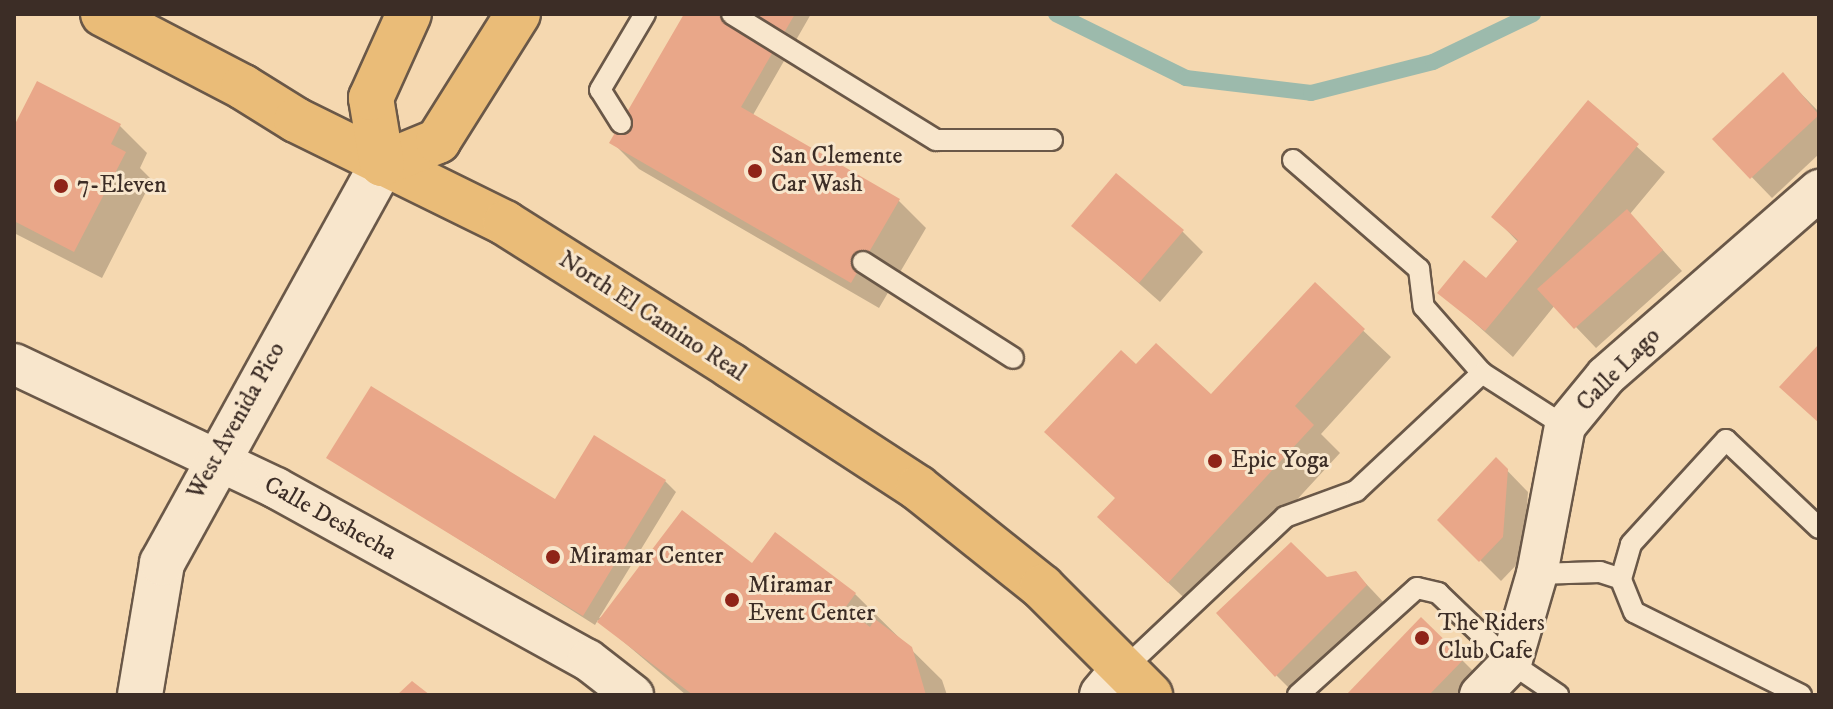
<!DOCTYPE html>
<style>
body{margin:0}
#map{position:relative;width:1833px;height:709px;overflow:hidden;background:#f5d8b0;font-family:"IM FELL DW Pica",serif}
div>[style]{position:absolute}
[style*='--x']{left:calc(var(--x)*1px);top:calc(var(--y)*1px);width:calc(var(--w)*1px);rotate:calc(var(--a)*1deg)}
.shadow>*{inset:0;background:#0003}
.stream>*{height:16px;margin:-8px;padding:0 8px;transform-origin:8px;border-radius:8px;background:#9cbaac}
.building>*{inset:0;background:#e9a789}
.roads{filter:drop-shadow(2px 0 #6a5848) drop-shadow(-2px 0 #6a5848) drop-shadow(0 2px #6a5848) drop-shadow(0 -2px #6a5848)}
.lane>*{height:20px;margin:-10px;padding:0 10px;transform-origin:10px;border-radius:10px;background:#f8e6cc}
.street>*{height:40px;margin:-20px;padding:0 20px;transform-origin:20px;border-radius:20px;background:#f8e6cc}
.secondary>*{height:44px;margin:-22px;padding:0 22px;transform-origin:22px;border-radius:22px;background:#f8e6cc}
.primary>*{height:44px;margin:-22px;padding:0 22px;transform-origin:22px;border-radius:22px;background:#eabc78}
.dots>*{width:22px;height:22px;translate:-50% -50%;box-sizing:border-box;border:4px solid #f8e6cc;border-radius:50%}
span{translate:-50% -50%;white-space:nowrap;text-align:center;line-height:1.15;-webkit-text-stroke:6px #f8e6cc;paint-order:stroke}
.poi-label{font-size:24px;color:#3c2d26}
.left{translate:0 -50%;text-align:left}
.street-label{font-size:24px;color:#3c2d26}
.frame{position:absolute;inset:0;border:16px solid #3c2d26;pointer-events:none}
</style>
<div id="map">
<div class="shadow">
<i style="clip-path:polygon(686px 14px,811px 14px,753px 115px,899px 201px,926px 228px,879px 308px,639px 169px,612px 142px)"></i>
<i style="clip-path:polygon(1783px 75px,1819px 112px,1819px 154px,1772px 198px,1715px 139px)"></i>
<i style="clip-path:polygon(38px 84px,120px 126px,147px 153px,140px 168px,152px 180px,102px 278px,14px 233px,14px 131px)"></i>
<i style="clip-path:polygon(1588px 103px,1665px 172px,1630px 214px,1682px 271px,1596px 348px,1555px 305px,1513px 357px,1440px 292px,1486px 281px,1518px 242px,1494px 217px)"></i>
<i style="clip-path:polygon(1074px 226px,1182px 231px,1203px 252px,1160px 302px)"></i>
<i style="clip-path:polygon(1315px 285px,1391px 357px,1321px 434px,1340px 453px,1196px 609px,1127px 544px,1117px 499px,1137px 366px,1211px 397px)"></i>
<i style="clip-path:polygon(329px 457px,555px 502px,665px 481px,676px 492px,599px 618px,752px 566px,855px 594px,942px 680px,947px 695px,686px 695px,598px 620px,595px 625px)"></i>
<i style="clip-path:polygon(1496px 459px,1528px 492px,1523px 558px,1501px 581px,1440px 520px)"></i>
<i style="clip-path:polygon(1356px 573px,1387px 606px,1296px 695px,1276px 675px,1326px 580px)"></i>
<i style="clip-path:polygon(1422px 620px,1483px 681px,1469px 695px,1348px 695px)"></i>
</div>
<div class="stream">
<i style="--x:1056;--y:14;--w:145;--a:26.2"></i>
<i style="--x:1186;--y:78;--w:126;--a:6.8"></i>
<i style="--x:1311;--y:93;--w:126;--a:-14.3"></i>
<i style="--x:1433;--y:62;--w:111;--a:-25.6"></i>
</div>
<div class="building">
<i style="clip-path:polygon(684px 14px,795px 14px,741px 107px,900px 199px,851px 283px,609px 143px)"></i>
<i style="clip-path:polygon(1783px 72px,1819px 115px,1750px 179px,1712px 139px)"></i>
<i style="clip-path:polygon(37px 81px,121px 124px,111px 144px,126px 152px,74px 252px,14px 221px,14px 126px)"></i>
<i style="clip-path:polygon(1588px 100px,1639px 144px,1485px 331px,1437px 293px,1464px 260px,1486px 278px,1518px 240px,1491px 217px)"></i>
<i style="clip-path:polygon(1116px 173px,1184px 230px,1139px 283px,1071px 226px)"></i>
<i style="clip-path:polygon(1627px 209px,1663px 250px,1574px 329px,1537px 289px)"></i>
<i style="clip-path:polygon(1315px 282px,1365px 329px,1295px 406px,1314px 425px,1168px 583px,1097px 517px,1115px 498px,1044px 432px,1121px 350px,1136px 364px,1156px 343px,1211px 394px)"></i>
<i style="clip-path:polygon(1819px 344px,1819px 423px,1779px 387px)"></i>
<i style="clip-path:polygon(371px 386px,555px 499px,594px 435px,666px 480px,583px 616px,326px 458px)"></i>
<i style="clip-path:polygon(1496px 457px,1508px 469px,1503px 537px,1479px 562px,1437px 520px)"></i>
<i style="clip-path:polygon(682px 510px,752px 563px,775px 532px,856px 593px,845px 608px,870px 627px,875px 619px,912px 647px,926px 695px,693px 695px,597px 622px)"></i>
<i style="clip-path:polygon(1291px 542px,1327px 577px,1356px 571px,1367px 585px,1275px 677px,1216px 613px)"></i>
<i style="clip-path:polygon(1421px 617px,1464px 659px,1429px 695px,1346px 695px)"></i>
<i style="clip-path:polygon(412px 681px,430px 695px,397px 695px)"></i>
</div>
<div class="roads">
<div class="lane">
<i style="--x:732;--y:14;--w:240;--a:31.7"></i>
<i style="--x:936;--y:140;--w:116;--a:0"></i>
<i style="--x:621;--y:123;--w:39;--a:-122"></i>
<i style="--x:600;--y:90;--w:88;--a:-59.4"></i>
<i style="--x:1293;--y:160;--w:167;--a:40.9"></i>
<i style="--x:1419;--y:269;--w:38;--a:83"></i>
<i style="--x:1424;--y:307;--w:88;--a:48.7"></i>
<i style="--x:1482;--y:373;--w:98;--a:32.6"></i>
<i style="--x:863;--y:262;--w:178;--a:32.6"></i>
<i style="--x:1537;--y:574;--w:63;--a:-1.8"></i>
<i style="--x:1600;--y:572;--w:22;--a:18"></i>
<i style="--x:1125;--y:668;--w:220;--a:-43.3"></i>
<i style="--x:1285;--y:517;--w:76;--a:-20.1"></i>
<i style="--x:1356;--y:491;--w:173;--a:-43.1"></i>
<i style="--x:1298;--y:695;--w:160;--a:-42"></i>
<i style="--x:1417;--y:588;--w:22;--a:13"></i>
<i style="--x:1438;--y:593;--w:101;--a:43.8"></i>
<i style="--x:1511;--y:663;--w:57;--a:34.2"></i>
<i style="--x:1801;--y:695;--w:186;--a:-153.6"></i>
<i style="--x:1634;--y:612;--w:35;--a:-112"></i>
<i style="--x:1621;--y:579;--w:36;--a:-74"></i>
<i style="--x:1631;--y:544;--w:141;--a:-47.6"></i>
<i style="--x:1726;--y:440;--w:128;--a:43.4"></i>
</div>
<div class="street">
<i style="--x:14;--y:364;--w:290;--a:25.3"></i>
<i style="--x:276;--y:488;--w:356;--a:28.9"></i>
<i style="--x:588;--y:660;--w:57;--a:37.9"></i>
<i style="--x:1480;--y:695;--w:45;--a:-45.9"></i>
<i style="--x:1511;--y:663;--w:93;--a:-73.7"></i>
<i style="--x:1537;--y:574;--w:151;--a:-79.3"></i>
<i style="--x:1565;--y:426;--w:65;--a:-50.6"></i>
<i style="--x:1606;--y:376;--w:283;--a:-41.1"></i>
</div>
<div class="secondary">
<i style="--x:140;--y:695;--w:134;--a:-80.5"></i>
<i style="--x:162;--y:563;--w:456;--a:-61.1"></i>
<i style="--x:1102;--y:695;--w:35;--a:-50"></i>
</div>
<div class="primary">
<i style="--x:103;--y:14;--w:158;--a:27.5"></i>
<i style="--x:243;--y:87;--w:62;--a:31.9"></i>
<i style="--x:296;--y:120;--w:233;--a:26.2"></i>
<i style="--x:505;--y:223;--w:267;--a:32.3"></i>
<i style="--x:731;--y:366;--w:223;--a:33.1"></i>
<i style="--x:918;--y:488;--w:159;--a:38.6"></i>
<i style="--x:1042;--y:587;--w:153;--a:45"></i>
<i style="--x:382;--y:164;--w:61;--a:-22.3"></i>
<i style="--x:438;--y:141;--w:150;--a:-57.8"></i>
<i style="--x:382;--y:164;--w:67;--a:-99.5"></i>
<i style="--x:371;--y:98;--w:92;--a:-65.7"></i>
</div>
</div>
<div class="dots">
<i style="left:755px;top:171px;background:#8f2418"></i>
<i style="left:61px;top:186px;background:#8f2418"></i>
<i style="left:1215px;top:461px;background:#8f2418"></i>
<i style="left:553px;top:557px;background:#8f2418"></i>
<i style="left:732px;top:600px;background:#8f2418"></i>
<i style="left:1422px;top:638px;background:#8f2418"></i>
</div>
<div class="poi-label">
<span class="left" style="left:771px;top:171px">San Clemente<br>Car Wash</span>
<span class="left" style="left:77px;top:186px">7-Eleven</span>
<span class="left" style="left:1231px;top:461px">Epic Yoga</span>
<span class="left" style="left:569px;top:557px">Miramar Center</span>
<span class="left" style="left:748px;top:600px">Miramar<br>Event Center</span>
<span class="left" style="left:1438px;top:638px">The Riders<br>Club Cafe</span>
</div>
<div class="street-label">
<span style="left:652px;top:317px;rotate:33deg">North El Camino Real</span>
<span style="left:1619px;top:370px;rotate:-45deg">Calle Lago</span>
<span style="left:237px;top:421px;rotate:-61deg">West Avenida Pico</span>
<span style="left:330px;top:519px;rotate:29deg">Calle Deshecha</span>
</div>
<div class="frame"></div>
</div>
